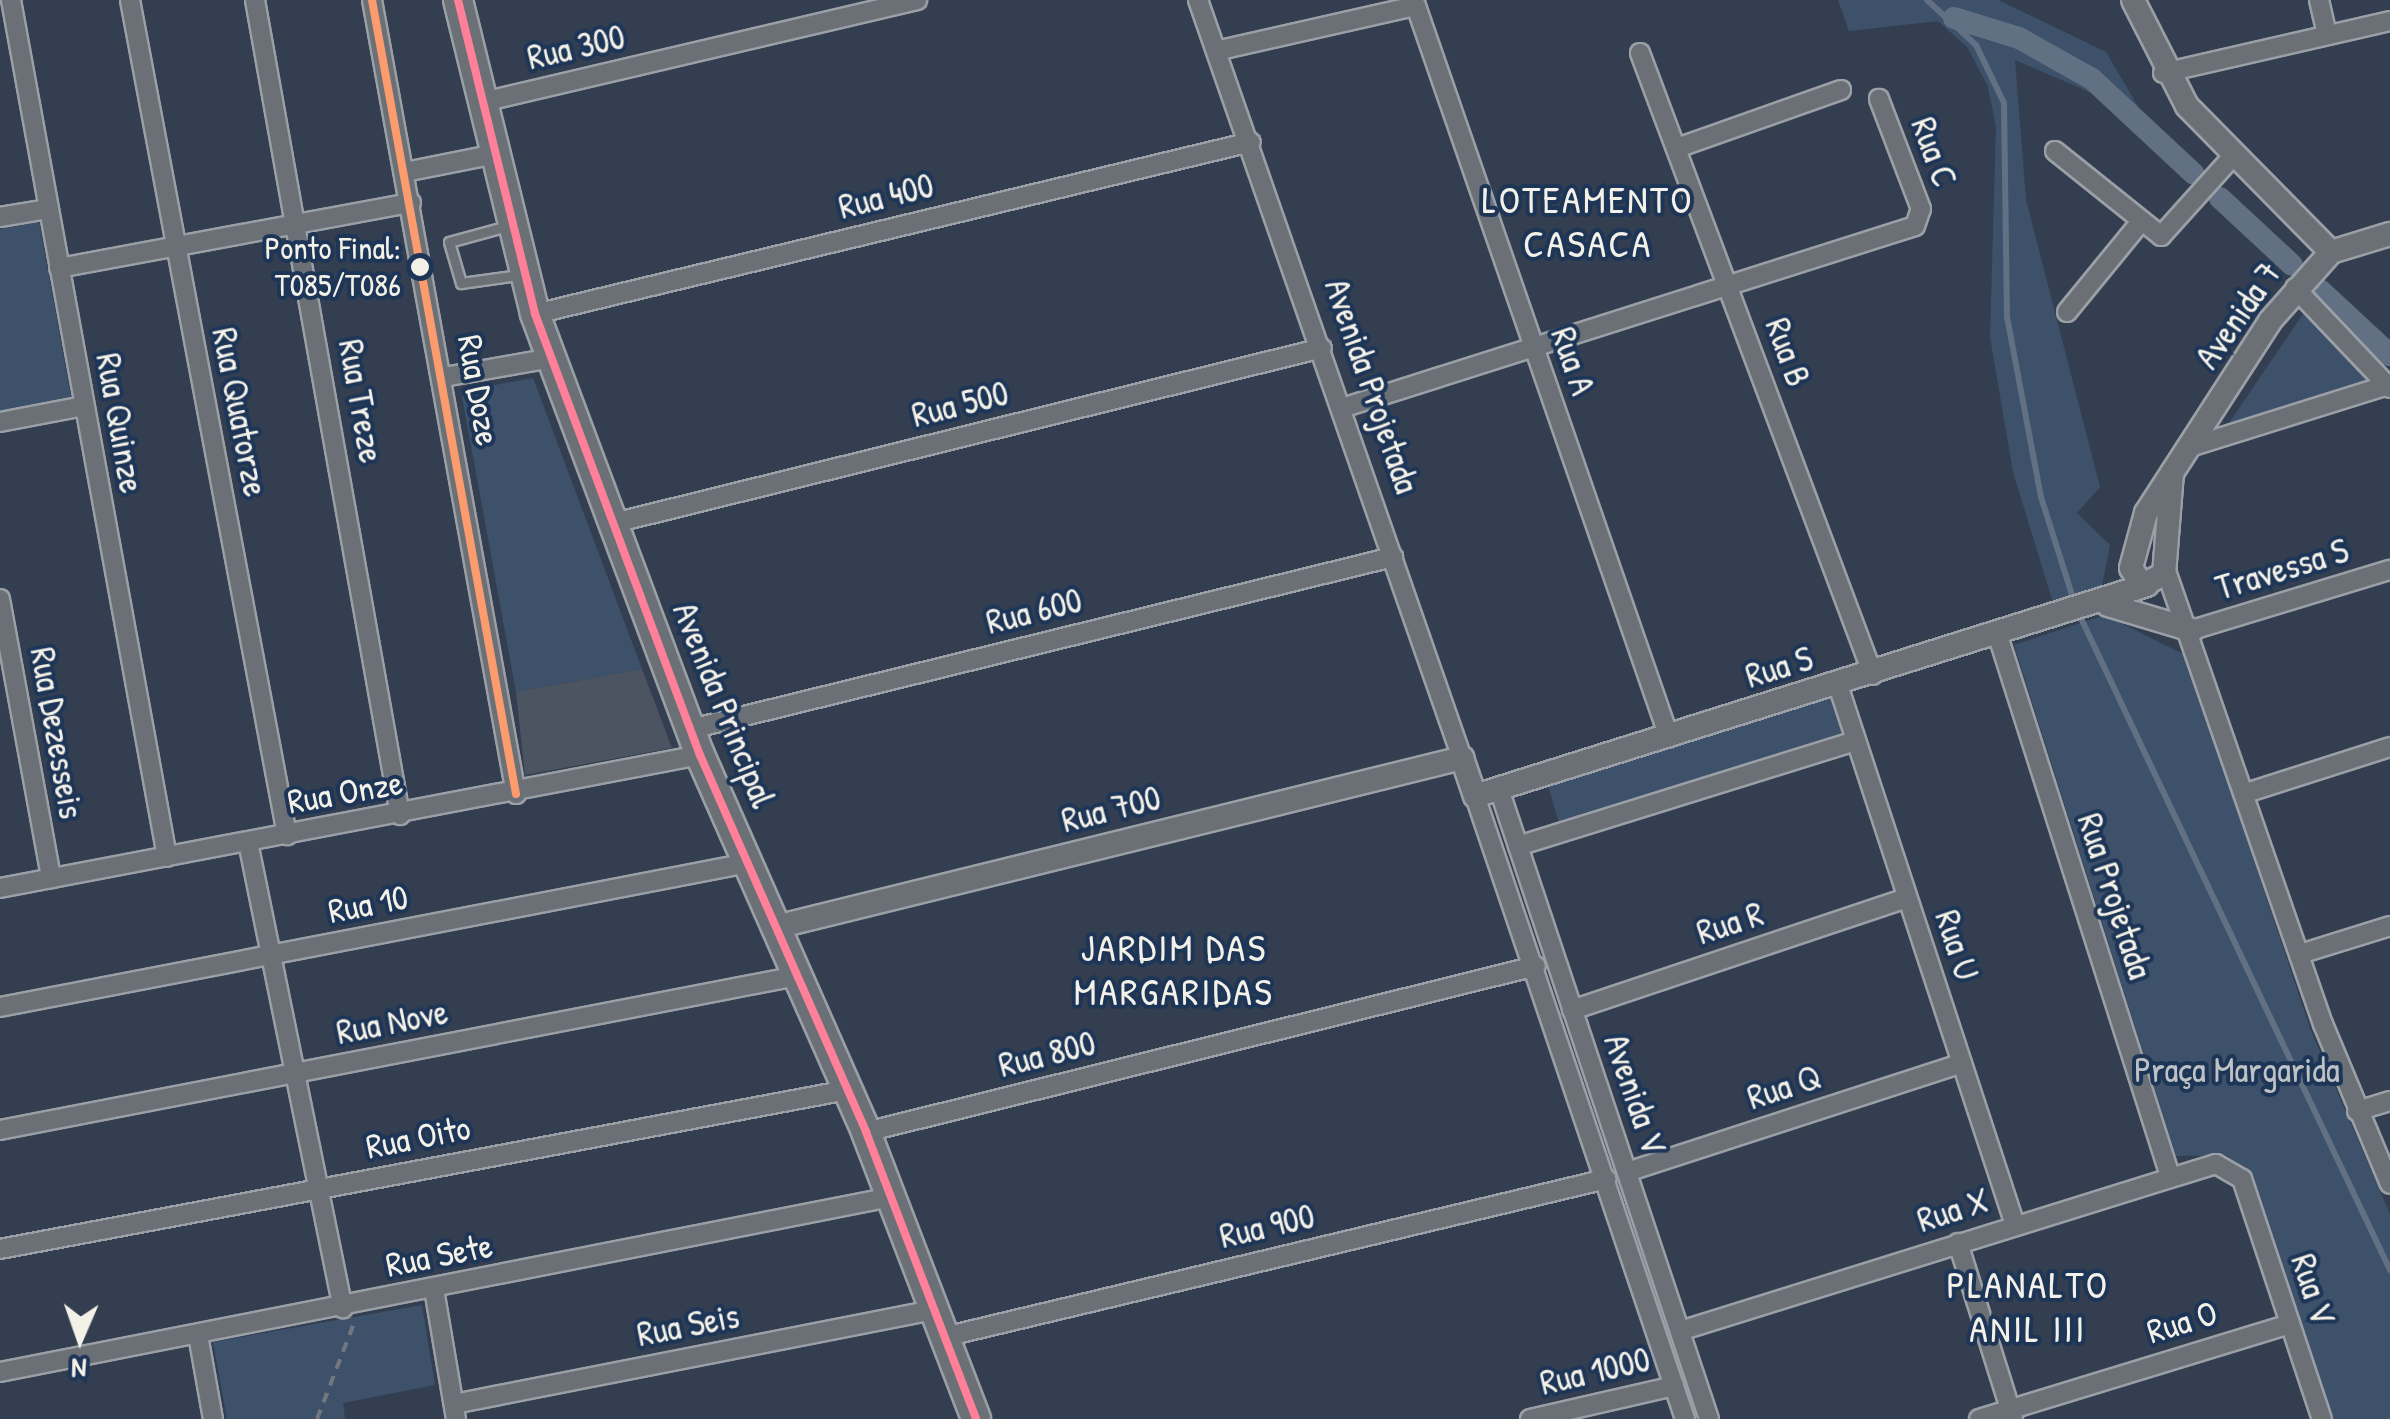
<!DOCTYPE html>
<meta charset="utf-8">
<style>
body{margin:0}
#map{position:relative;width:2390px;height:1419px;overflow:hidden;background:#333f50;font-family:"Patrick Hand",sans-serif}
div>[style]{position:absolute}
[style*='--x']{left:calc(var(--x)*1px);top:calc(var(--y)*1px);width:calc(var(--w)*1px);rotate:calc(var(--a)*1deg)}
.green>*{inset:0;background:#3e516b}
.stream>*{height:6px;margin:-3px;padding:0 3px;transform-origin:3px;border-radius:3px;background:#627083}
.canal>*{height:22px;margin:-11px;padding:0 11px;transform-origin:11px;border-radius:11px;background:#627083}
.building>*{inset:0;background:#4b5460}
.path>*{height:4px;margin-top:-2px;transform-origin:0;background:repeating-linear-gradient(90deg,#72777f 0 10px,transparent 0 18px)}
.roads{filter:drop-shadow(2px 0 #9ba0a6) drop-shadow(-2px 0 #9ba0a6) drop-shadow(0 2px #9ba0a6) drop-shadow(0 -2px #9ba0a6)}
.service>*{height:9px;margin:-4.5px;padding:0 4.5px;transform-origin:4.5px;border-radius:4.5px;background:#6b7077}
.minor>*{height:18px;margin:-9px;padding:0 9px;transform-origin:9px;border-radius:9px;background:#6b7077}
.tertiary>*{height:22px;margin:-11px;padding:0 11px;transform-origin:11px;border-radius:11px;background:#6b7077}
.secondary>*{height:28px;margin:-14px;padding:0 14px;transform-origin:14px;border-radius:14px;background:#6b7077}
.bus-1>*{height:8px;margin:-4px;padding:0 4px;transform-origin:4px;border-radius:4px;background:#fc9b6d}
.bus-2>*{height:8px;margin:-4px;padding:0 4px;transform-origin:4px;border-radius:4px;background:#ff8098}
.dots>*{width:28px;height:28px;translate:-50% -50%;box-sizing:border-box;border:5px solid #1d3557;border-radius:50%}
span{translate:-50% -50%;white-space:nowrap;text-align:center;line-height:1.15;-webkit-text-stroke:8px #1d3557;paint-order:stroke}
.bus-label{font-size:32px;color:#f4f1e8}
.right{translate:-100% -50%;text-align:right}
.street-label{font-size:35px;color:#f4f1e8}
.park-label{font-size:35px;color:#bec2c4}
.neighbourhood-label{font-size:38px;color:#f4f1e8;letter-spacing:2.5px}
.north{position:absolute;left:30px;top:1289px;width:100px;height:100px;-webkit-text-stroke:8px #1d3557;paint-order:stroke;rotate:182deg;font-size:28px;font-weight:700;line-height:40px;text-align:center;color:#f4f1e8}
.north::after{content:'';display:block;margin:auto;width:35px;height:45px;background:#f4f1e8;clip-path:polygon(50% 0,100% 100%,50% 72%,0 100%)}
</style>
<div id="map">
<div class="green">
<i style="clip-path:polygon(1838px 0,1998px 0,2106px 52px,2143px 115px,2015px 60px,2026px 200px,2100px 487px,2077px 513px,2110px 545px,2101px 591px,2054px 606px,2013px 472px,1990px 337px,1996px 127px,1988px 87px,1968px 48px,1938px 21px,1849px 31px)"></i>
<i style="clip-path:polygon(39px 222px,71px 397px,0 412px,0 229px)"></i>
<i style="clip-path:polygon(2305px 311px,2371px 380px,2227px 426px)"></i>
<i style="clip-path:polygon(533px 378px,642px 669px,516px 692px,461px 391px)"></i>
<i style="clip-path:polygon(2105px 615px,2185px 655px,2311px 1031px,2390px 1214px,2390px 1419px,2333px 1419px,2250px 1172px,2226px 1155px,2176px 1156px,2014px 645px)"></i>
<i style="clip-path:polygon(1830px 695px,1842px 733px,1559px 823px,1547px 782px)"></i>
<i style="clip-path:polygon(422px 1305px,435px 1385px,343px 1403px,345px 1419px,227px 1419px,213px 1342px)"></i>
</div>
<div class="stream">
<i style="--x:1927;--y:0;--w:67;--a:42.6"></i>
<i style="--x:1976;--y:45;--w:64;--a:64.2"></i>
<i style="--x:2004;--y:103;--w:214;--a:89.2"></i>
<i style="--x:2007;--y:317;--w:183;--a:79.3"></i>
<i style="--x:2041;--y:497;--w:109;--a:72.4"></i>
<i style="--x:2078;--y:612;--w:728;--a:64.63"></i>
</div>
<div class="canal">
<i style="--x:1954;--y:18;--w:68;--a:17.1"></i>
<i style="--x:2019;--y:38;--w:84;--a:29.3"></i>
<i style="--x:2092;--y:79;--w:139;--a:43"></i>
<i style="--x:2220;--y:198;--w:98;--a:42.9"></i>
<i style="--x:2320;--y:290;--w:96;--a:42.9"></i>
</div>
<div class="building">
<i style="clip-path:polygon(642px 669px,672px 748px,525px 775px,516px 692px)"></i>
</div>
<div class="path">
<i style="--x:317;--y:1419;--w:103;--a:-68.9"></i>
</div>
<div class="roads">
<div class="service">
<i style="--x:511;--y:225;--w:64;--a:164.7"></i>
<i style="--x:449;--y:242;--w:43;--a:73.7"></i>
<i style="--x:461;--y:283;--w:59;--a:-7.9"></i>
</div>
<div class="minor">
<i style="--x:11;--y:0;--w:871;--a:79.68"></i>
<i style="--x:130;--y:0;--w:850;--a:79.35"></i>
<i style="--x:255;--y:0;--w:828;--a:79.91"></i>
<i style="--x:372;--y:0;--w:807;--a:79.72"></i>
<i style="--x:1198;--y:0;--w:803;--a:70.8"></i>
<i style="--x:2319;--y:0;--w:36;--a:77"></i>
<i style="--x:1220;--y:50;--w:201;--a:-12.7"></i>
<i style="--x:1416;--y:6;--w:774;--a:70.91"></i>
<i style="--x:1640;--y:53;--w:664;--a:69.46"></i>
<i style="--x:2163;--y:73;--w:233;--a:-12.9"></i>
<i style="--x:483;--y:102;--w:446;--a:-13.2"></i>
<i style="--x:1677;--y:148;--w:174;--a:-19.5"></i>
<i style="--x:2055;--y:151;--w:136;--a:38.7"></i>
<i style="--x:2161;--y:236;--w:109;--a:-48"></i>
<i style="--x:405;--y:172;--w:93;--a:-11.2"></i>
<i style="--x:0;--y:217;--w:49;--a:-9.5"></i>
<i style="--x:59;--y:268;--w:358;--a:-10.5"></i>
<i style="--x:2295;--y:288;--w:138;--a:46.5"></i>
<i style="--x:2067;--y:312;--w:114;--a:-50.7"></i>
<i style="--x:535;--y:314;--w:736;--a:-13.51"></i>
<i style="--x:444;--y:377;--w:110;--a:-10"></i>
<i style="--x:1342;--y:408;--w:601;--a:-17.62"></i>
<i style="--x:1915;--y:226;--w:18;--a:-71"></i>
<i style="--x:1921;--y:209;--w:118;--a:-110.9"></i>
<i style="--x:0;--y:422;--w:86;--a:-10.8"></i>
<i style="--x:2190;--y:447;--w:207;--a:-17.4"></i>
<i style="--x:614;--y:523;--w:729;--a:-13.88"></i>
<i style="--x:2165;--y:568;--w:483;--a:70.9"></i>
<i style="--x:2323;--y:1024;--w:173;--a:67.3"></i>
<i style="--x:0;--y:599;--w:284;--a:79.6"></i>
<i style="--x:2192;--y:630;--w:207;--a:-16.9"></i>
<i style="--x:1998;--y:636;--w:567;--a:72.33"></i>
<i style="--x:1838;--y:685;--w:568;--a:71.85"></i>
<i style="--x:691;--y:729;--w:723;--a:-13.77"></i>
<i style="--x:1499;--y:789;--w:664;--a:71.57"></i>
<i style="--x:2249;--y:792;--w:148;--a:-17.7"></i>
<i style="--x:1475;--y:796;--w:657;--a:71.37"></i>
<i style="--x:248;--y:842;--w:476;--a:78.5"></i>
<i style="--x:1518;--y:846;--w:354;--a:-17.3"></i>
<i style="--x:0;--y:888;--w:713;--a:-10.76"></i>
<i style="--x:2300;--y:954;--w:94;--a:-17.3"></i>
<i style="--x:0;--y:1007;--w:762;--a:-10.9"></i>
<i style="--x:1572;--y:1010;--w:353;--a:-18.5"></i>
<i style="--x:2357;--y:1111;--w:34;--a:-17"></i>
<i style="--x:0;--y:1130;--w:812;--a:-10.94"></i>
<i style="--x:866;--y:1132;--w:690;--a:-13.92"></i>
<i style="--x:1627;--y:1172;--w:352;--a:-18"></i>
<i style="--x:1958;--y:1243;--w:184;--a:72.6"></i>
<i style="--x:0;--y:1249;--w:862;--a:-10.63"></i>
<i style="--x:434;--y:1289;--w:132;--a:80.4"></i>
<i style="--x:1680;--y:1331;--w:561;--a:-17.31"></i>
<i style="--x:2216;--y:1164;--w:30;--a:30"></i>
<i style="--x:2242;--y:1179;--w:253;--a:71.6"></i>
<i style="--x:198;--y:1335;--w:85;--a:79.9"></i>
<i style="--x:944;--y:1337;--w:681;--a:-13.42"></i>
<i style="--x:0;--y:1372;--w:908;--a:-11.11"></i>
<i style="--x:454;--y:1404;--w:489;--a:-11.1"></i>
<i style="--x:1530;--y:1419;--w:148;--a:-12.9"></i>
<i style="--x:1979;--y:1419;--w:325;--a:-17"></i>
</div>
<div class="tertiary">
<i style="--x:2133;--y:0;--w:119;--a:63"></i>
<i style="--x:2187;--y:106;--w:205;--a:45.4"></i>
<i style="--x:2172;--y:473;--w:101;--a:94.5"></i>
<i style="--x:2164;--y:574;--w:25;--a:153"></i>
<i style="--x:2142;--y:585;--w:20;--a:-123"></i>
<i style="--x:2131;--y:568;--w:57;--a:-74.7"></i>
<i style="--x:2146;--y:513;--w:229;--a:-57.1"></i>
<i style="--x:2270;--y:321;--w:92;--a:-48.5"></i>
<i style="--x:2331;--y:252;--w:62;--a:-17"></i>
<i style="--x:2108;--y:605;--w:88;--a:16.6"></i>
<i style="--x:776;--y:927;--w:707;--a:-13.84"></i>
<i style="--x:1462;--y:758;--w:40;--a:71.1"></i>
<i style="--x:1475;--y:796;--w:704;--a:-17.43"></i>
</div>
<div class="secondary">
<i style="--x:458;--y:0;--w:323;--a:76.2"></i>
<i style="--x:535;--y:314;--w:471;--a:69.5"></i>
<i style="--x:700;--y:755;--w:412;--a:66.2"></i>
<i style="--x:866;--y:1132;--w:307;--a:69"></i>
</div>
</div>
<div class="bus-1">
<i style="--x:372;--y:0;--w:807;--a:79.72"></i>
</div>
<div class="bus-2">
<i style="--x:458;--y:0;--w:323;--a:76.2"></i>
<i style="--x:535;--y:314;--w:471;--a:69.5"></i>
<i style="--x:700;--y:755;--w:412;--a:66.2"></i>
<i style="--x:866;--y:1132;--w:307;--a:69"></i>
</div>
<div class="dots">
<i style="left:420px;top:267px;background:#f4f1e8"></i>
</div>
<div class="bus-label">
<span class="right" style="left:401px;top:267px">Ponto Final:<br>T085/T086</span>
</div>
<div class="street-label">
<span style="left:576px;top:47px;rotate:-13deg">Rua 300</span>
<span style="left:1934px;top:152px;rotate:70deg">Rua C</span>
<span style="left:886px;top:196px;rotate:-14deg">Rua 400</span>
<span style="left:2238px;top:315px;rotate:-55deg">Avenida 7</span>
<span style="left:1788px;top:352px;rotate:70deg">Rua B</span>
<span style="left:1573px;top:361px;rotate:71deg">Rua A</span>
<span style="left:1372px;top:386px;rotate:71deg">Avenida Projetada</span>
<span style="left:479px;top:390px;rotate:80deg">Rua Doze</span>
<span style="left:361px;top:401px;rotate:80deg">Rua Treze</span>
<span style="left:960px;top:404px;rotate:-14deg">Rua 500</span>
<span style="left:240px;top:412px;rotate:79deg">Rua Quatorze</span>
<span style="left:120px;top:423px;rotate:80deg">Rua Quinze</span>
<span style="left:2282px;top:569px;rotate:-17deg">Travessa S</span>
<span style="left:1034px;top:611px;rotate:-14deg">Rua 600</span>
<span style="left:1779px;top:667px;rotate:-17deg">Rua S</span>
<span style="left:724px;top:705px;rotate:68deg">Avenida Principal</span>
<span style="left:57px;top:733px;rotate:80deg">Rua Dezesseis</span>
<span style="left:345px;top:792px;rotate:-10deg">Rua Onze</span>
<span style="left:1111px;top:809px;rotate:-14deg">Rua 700</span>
<span style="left:2115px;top:896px;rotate:72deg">Rua Projetada</span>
<span style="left:368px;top:904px;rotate:-11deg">Rua 10</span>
<span style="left:1730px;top:923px;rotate:-18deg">Rua R</span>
<span style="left:1957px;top:945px;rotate:72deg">Rua U</span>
<span style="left:392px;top:1022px;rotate:-11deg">Rua Nove</span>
<span style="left:1047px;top:1054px;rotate:-14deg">Rua 800</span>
<span style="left:1784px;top:1087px;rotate:-18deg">Rua Q</span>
<span style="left:1635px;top:1094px;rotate:71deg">Avenida V</span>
<span style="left:418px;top:1137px;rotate:-11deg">Rua Oito</span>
<span style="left:1953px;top:1210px;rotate:-18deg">Rua X</span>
<span style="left:1267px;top:1226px;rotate:-13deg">Rua 900</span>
<span style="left:439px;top:1255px;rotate:-11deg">Rua Sete</span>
<span style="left:2313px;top:1289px;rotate:72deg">Rua V</span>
<span style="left:2182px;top:1322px;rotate:-17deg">Rua O</span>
<span style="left:688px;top:1325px;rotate:-11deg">Rua Seis</span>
<span style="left:1595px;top:1371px;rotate:-13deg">Rua 1000</span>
</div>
<div class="park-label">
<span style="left:2237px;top:1070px">Praça Margarida</span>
</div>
<div class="neighbourhood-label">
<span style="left:1588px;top:222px">LOTEAMENTO<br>CASACA</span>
<span style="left:1174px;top:970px">JARDIM DAS<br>MARGARIDAS</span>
<span style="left:2028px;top:1307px">PLANALTO<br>ANIL III</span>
</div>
<div class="north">N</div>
</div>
